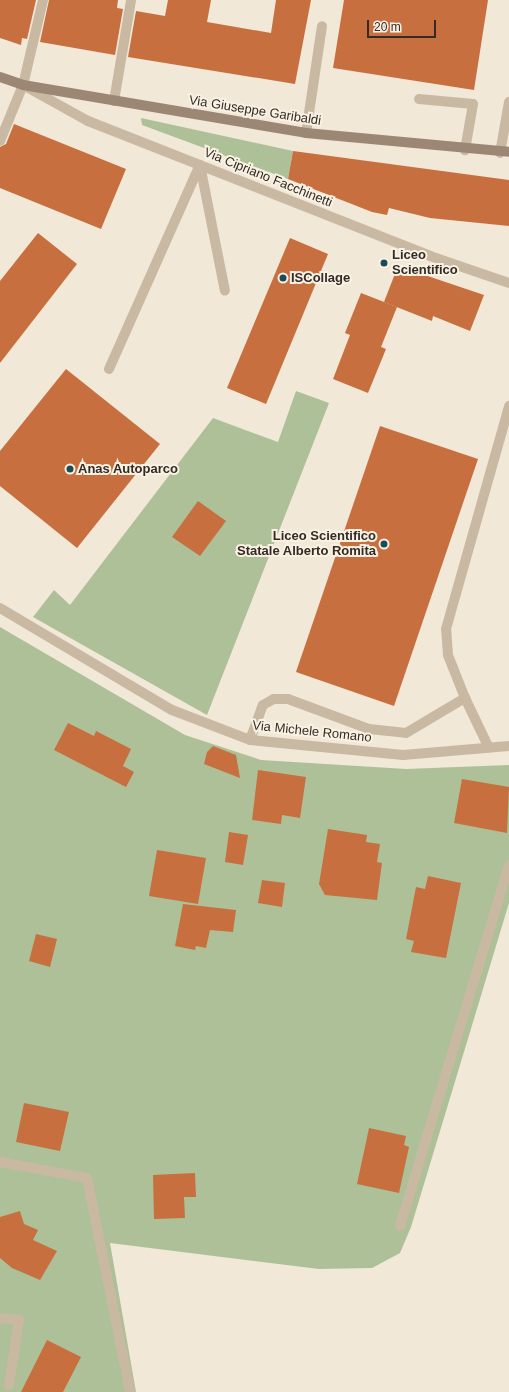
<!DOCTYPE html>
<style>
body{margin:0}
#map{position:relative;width:509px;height:1392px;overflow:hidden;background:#f1e8d7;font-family:Arial,sans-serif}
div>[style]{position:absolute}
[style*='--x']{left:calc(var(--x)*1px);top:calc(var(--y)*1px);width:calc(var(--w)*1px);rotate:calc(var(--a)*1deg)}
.green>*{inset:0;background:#aec097}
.building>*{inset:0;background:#c76f3f}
.lane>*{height:10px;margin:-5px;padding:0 5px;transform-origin:5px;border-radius:5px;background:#c9b9a3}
.street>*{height:10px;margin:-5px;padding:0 5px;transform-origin:5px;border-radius:5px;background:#c9b9a3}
.secondary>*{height:10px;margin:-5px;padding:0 5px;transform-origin:5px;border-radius:5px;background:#9c8775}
.dots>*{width:11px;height:11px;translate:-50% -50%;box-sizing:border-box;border:2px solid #f9f1e3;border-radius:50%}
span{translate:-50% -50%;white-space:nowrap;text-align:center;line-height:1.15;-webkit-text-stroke:4px #f9f1e3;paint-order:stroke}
.street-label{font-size:13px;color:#342b25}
.poi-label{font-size:13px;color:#342b25;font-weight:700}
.left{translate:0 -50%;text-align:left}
.right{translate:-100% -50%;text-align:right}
.scale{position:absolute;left:367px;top:20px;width:69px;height:18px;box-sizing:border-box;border:2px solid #342b25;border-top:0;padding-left:5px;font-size:12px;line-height:14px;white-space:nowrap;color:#342b25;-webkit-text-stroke:3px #f9f1e3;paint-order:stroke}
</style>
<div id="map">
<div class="green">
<i style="clip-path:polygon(141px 118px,293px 151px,288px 179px,142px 125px)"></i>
<i style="clip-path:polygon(296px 391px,329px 403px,207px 715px,33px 617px,54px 590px,70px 605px,213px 418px,278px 442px)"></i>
<i style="clip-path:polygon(0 627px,185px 735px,261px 760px,406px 769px,509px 765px,509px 903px,411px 1227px,400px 1253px,372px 1268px,319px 1269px,110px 1243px,136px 1392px,0 1392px)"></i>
</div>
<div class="building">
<i style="clip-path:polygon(0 0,36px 0,27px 39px,22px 38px,21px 45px,0 38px)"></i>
<i style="clip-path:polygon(49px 0,118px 0,117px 8px,123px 9px,115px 55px,40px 42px)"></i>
<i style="clip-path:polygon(168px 0,211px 0,207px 22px,271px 33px,276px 0,311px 0,295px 84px,128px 57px,136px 11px,165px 16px)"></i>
<i style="clip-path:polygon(344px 0,488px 0,474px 90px,333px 68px)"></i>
<i style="clip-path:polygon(14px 124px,126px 169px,101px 229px,0 188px,0 147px,6px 144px)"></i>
<i style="clip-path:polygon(293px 151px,509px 180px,509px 226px,430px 218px,389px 208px,387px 215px,372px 212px,288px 179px)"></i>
<i style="clip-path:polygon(38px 233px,77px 264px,0 363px,0 281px)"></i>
<i style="clip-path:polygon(290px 238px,328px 254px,266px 404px,227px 388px)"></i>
<i style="clip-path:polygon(398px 266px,484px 295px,470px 331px,433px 316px,432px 321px,384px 302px)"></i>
<i style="clip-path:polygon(361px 293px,397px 307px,381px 347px,386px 349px,368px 393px,333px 379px,350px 335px,345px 333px)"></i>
<i style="clip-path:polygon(66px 369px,160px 444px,77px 548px,0 486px,0 451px)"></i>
<i style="clip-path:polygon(380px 426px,478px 459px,394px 706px,296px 672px)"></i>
<i style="clip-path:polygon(198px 501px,226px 521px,200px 556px,172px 537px)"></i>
<i style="clip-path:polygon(68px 723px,94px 736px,96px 731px,131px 749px,123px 766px,134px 772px,126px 787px,54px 750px)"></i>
<i style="clip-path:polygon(213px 746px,236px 755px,240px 778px,204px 764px,207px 752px)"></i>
<i style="clip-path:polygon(258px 770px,306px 777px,300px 818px,282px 815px,281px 824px,252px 820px)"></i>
<i style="clip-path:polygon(462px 779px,509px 787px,507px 833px,454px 823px)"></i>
<i style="clip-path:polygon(328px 829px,367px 835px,366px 842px,380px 844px,377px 862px,382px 863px,377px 900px,325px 895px,319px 884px)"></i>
<i style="clip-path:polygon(229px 832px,248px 835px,243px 865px,225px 862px)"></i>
<i style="clip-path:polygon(157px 850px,206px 858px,198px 904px,149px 896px)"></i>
<i style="clip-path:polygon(428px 876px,461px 883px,446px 958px,411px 952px,414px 941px,406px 939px,416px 887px,425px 889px)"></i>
<i style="clip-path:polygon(262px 880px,285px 883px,282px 907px,258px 903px)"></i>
<i style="clip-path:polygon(183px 904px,236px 910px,233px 932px,210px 930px,206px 948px,196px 946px,195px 950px,175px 946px)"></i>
<i style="clip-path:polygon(36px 934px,57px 939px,50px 967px,29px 961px)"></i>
<i style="clip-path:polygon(24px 1103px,69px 1112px,60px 1151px,16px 1142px)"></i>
<i style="clip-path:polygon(369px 1128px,406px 1136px,404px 1145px,409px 1147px,399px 1193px,357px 1184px)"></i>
<i style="clip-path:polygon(195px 1173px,196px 1197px,184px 1197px,185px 1218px,154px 1219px,153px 1175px)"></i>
<i style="clip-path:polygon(20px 1211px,24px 1224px,38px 1230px,33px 1240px,57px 1251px,40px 1280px,12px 1268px,0 1258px,0 1217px)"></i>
<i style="clip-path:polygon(47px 1340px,81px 1357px,63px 1392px,21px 1392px)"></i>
</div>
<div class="lane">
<i style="--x:419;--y:99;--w:54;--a:5.3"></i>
<i style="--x:473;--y:104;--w:47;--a:99.9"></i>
<i style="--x:114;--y:101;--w:102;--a:-80.4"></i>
<i style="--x:306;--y:133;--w:108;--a:-81.5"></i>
<i style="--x:0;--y:141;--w:61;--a:-67.7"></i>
<i style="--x:200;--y:165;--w:128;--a:78.8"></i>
<i style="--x:109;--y:369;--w:223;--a:-66"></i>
<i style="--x:465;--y:698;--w:55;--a:64.4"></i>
<i style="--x:250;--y:740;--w:37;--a:-70"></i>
<i style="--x:263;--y:705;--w:13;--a:-29"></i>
<i style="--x:274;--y:699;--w:14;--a:0"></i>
<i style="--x:288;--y:699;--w:86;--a:20.3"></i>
<i style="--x:369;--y:729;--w:37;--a:6"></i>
<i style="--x:406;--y:733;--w:69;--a:-30.7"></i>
<i style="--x:465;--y:698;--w:46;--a:-111.6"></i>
<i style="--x:448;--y:655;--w:26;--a:-94"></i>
<i style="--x:446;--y:629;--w:232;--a:-74.2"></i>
<i style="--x:0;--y:1162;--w:88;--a:10.4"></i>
<i style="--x:87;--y:1178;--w:218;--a:78.6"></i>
<i style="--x:400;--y:1226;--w:377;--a:-73.2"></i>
<i style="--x:0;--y:1318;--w:19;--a:6"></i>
<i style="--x:19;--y:1320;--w:66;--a:98.7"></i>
</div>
<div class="street">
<i style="--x:43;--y:0;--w:87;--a:103.2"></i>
<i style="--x:23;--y:85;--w:74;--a:29"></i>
<i style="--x:88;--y:121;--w:368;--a:21.5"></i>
<i style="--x:430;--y:256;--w:83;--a:18.9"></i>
<i style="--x:500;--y:153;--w:52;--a:-80"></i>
<i style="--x:0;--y:608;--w:200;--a:30.7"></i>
<i style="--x:172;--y:710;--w:84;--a:21"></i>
<i style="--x:250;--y:740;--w:154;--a:5.6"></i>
<i style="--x:403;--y:755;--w:106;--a:-4.9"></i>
</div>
<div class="secondary">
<i style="--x:0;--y:77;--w:24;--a:19"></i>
<i style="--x:23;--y:85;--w:287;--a:9.6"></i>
<i style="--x:306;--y:133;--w:204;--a:5.3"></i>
</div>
<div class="dots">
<i style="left:384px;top:263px;background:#1b4b55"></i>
<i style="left:283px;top:278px;background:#1b4b55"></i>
<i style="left:70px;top:469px;background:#1b4b55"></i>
<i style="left:384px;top:544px;background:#1b4b55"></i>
</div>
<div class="street-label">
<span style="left:255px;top:111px;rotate:9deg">Via Giuseppe Garibaldi</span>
<span style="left:268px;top:178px;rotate:22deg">Via Cipriano Facchinetti</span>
<span style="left:312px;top:732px;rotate:6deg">Via Michele Romano</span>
</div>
<div class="poi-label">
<span class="left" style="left:392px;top:263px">Liceo<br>Scientifico</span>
<span class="left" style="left:291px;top:278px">ISCollage</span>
<span class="left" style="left:78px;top:469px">Anas Autoparco</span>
<span class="right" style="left:376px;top:544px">Liceo Scientifico<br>Statale Alberto Romita</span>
</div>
<div class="scale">20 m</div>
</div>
